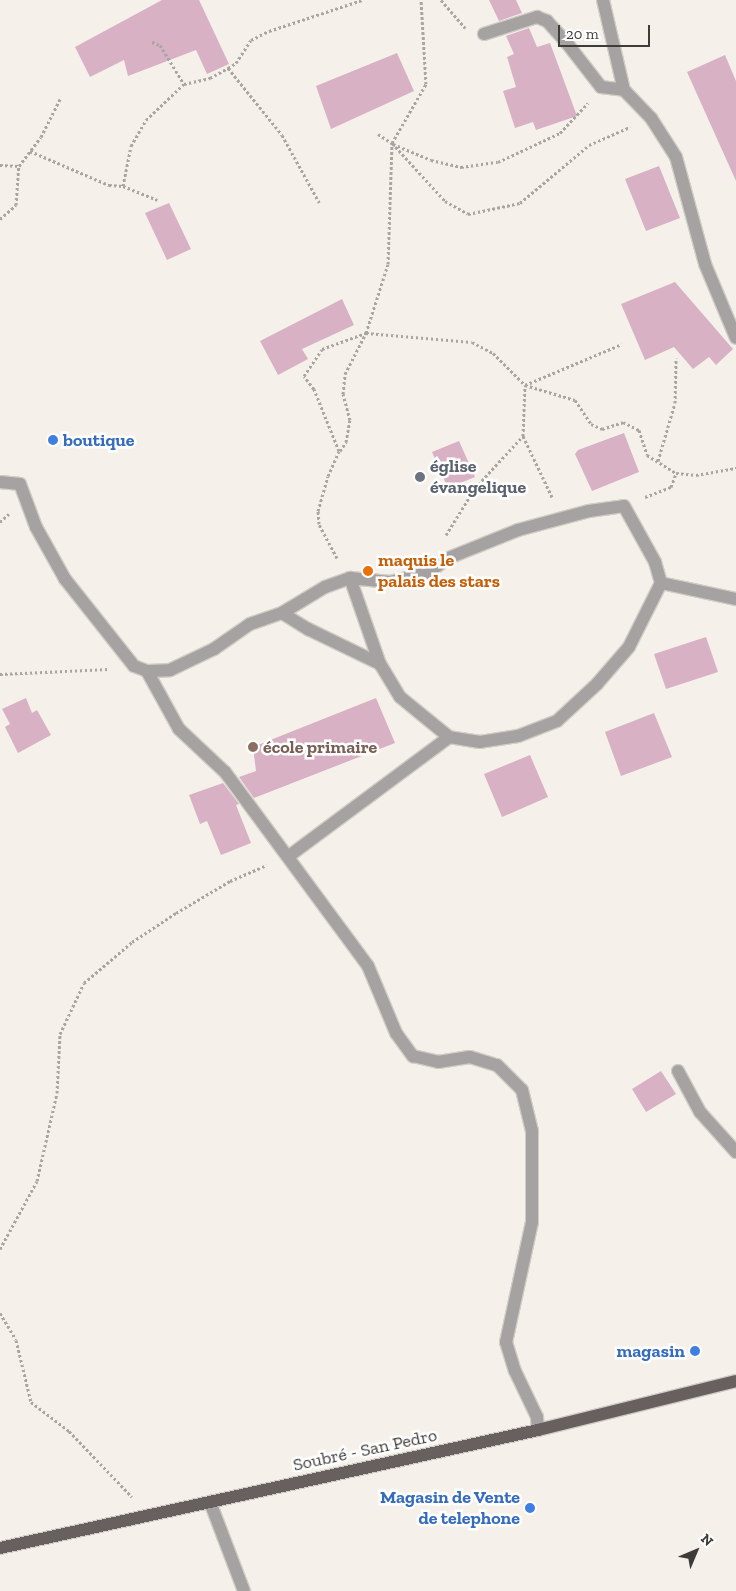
<!DOCTYPE html>
<meta charset="utf-8">
<style>
body{margin:0}
#map{position:relative;width:736px;height:1591px;overflow:hidden;background:#f5f1ea;font-family:"Zilla Slab",serif}
div>[style]{position:absolute}
[style*='--x']{left:calc(var(--x)*1px);top:calc(var(--y)*1px);width:calc(var(--w)*1px);rotate:calc(var(--a)*1deg)}
.building>*{inset:0;background:#d8b1c5}
.path>*{height:3px;margin-top:-1.5px;transform-origin:0;background:repeating-linear-gradient(90deg,#a9a6a1 0 2.5px,transparent 0 5px)}
.roads{filter:drop-shadow(1px 0 #d0cdc7) drop-shadow(-1px 0 #d0cdc7) drop-shadow(0 1px #d0cdc7) drop-shadow(0 -1px #d0cdc7)}
.minor>*{height:12px;margin:-6px;padding:0 6px;transform-origin:6px;border-radius:6px;background:#a6a2a1}
.primary>*{height:12px;margin:-6px;padding:0 6px;transform-origin:6px;border-radius:6px;background:#67605f}
.dots>*{width:14px;height:14px;translate:-50% -50%;box-sizing:border-box;border:2px solid #fff;border-radius:50%}
span{translate:-50% -50%;white-space:nowrap;text-align:center;line-height:1.15;-webkit-text-stroke:5px #fff;paint-order:stroke}
.shop-label{font-size:18px;color:#366cbe;font-weight:700}
.left{translate:0 -50%;text-align:left}
.right{translate:-100% -50%;text-align:right}
.worship-label{font-size:18px;color:#5b616d;font-weight:700}
.food-label{font-size:18px;color:#c56008;font-weight:700}
.education-label{font-size:18px;color:#785e54;font-weight:700}
.street-label{font-size:18px;color:#3d3c39}
.north{position:absolute;left:671px;top:1526px;width:50px;height:50px;-webkit-text-stroke:4px #fff;paint-order:stroke;rotate:45deg;font-size:14px;font-weight:700;line-height:20px;text-align:center;color:#3d3c39}
.north::after{content:'';display:block;margin:auto;width:18px;height:22px;background:#3d3c39;clip-path:polygon(50% 0,100% 100%,50% 72%,0 100%)}
.scale{position:absolute;left:558px;top:25px;width:92px;height:22px;box-sizing:border-box;border:2px solid #3d3c39;border-top:0;padding-left:6px;font-size:15px;line-height:18px;white-space:nowrap;color:#3d3c39;-webkit-text-stroke:4px #fff;paint-order:stroke}
</style>
<div id="map">
<div class="building">
<i style="clip-path:polygon(162px 0,199px 0,229px 64px,207px 74px,196px 50px,128px 76px,124px 60px,90px 77px,75px 47px)"></i>
<i style="clip-path:polygon(489px 0,516px 0,522px 13px,499px 21px)"></i>
<i style="clip-path:polygon(529px 28px,537px 47px,550px 43px,577px 116px,536px 130px,533px 122px,515px 128px,503px 91px,516px 87px,507px 57px,514px 54px,506px 36px)"></i>
<i style="clip-path:polygon(397px 53px,414px 91px,331px 129px,316px 86px)"></i>
<i style="clip-path:polygon(725px 55px,736px 81px,736px 181px,687px 72px)"></i>
<i style="clip-path:polygon(659px 166px,680px 218px,646px 231px,625px 179px)"></i>
<i style="clip-path:polygon(169px 203px,191px 249px,167px 260px,145px 213px)"></i>
<i style="clip-path:polygon(675px 282px,733px 349px,716px 365px,709px 357px,693px 369px,674px 347px,645px 360px,621px 304px)"></i>
<i style="clip-path:polygon(342px 299px,354px 325px,302px 349px,308px 359px,278px 375px,260px 341px)"></i>
<i style="clip-path:polygon(624px 433px,639px 472px,592px 491px,575px 454px,578px 450px)"></i>
<i style="clip-path:polygon(459px 441px,475px 477px,448px 488px,432px 452px)"></i>
<i style="clip-path:polygon(706px 637px,718px 672px,666px 689px,654px 654px)"></i>
<i style="clip-path:polygon(26px 698px,32px 713px,37px 710px,51px 735px,18px 753px,5px 727px,10px 724px,2px 709px)"></i>
<i style="clip-path:polygon(376px 698px,395px 743px,254px 798px,239px 777px,256px 771px,253px 747px)"></i>
<i style="clip-path:polygon(654px 713px,672px 757px,621px 776px,605px 732px)"></i>
<i style="clip-path:polygon(530px 755px,548px 797px,502px 817px,484px 774px)"></i>
<i style="clip-path:polygon(223px 783px,239px 804px,236px 805px,251px 843px,221px 855px,207px 821px,200px 824px,189px 795px)"></i>
<i style="clip-path:polygon(661px 1071px,676px 1094px,646px 1112px,632px 1089px)"></i>
</div>
<div class="path">
<i style="--x:441;--y:0;--w:37;--a:49"></i>
<i style="--x:152;--y:42;--w:9;--a:21"></i>
<i style="--x:160;--y:45;--w:46;--a:58.4"></i>
<i style="--x:184;--y:84;--w:27;--a:-13"></i>
<i style="--x:210;--y:78;--w:21;--a:-29"></i>
<i style="--x:228;--y:68;--w:9;--a:-32"></i>
<i style="--x:236;--y:63;--w:27;--a:-57"></i>
<i style="--x:251;--y:40;--w:20;--a:-27"></i>
<i style="--x:269;--y:31;--w:98;--a:-18.4"></i>
<i style="--x:228;--y:68;--w:86;--a:51.1"></i>
<i style="--x:282;--y:135;--w:77;--a:61.1"></i>
<i style="--x:378;--y:134;--w:17;--a:33"></i>
<i style="--x:392;--y:143;--w:79;--a:47.6"></i>
<i style="--x:445;--y:201;--w:26;--a:29"></i>
<i style="--x:468;--y:214;--w:53;--a:-11.9"></i>
<i style="--x:520;--y:203;--w:90;--a:-40"></i>
<i style="--x:589;--y:145;--w:45;--a:-23.7"></i>
<i style="--x:393;--y:144;--w:41;--a:22.8"></i>
<i style="--x:431;--y:160;--w:31;--a:13"></i>
<i style="--x:461;--y:167;--w:37;--a:-8"></i>
<i style="--x:498;--y:162;--w:68;--a:-25.1"></i>
<i style="--x:560;--y:133;--w:41;--a:-47"></i>
<i style="--x:30;--y:151;--w:86;--a:23.3"></i>
<i style="--x:109;--y:185;--w:14;--a:4"></i>
<i style="--x:123;--y:186;--w:37;--a:22"></i>
<i style="--x:0;--y:165;--w:19;--a:3"></i>
<i style="--x:123;--y:186;--w:41;--a:-78.7"></i>
<i style="--x:131;--y:146;--w:30;--a:-60"></i>
<i style="--x:146;--y:120;--w:52;--a:-43.5"></i>
<i style="--x:0;--y:219;--w:21;--a:-41"></i>
<i style="--x:16;--y:205;--w:39;--a:-86"></i>
<i style="--x:19;--y:166;--w:36;--a:-53"></i>
<i style="--x:41;--y:137;--w:45;--a:-63.4"></i>
<i style="--x:340;--y:451;--w:11;--a:-56"></i>
<i style="--x:346;--y:442;--w:22;--a:-80"></i>
<i style="--x:350;--y:420;--w:27;--a:-105"></i>
<i style="--x:343;--y:394;--w:20;--a:-84"></i>
<i style="--x:345;--y:374;--w:46;--a:-62.9"></i>
<i style="--x:366;--y:333;--w:72;--a:-72.3"></i>
<i style="--x:388;--y:264;--w:121;--a:-88.1"></i>
<i style="--x:392;--y:143;--w:68;--a:-60"></i>
<i style="--x:426;--y:84;--w:84;--a:-93.4"></i>
<i style="--x:658;--y:461;--w:60;--a:-73.7"></i>
<i style="--x:675;--y:403;--w:45;--a:-88.7"></i>
<i style="--x:552;--y:497;--w:68;--a:-115.4"></i>
<i style="--x:523;--y:436;--w:51;--a:-87.8"></i>
<i style="--x:525;--y:385;--w:105;--a:-22.9"></i>
<i style="--x:645;--y:497;--w:28;--a:-21"></i>
<i style="--x:671;--y:487;--w:15;--a:-70"></i>
<i style="--x:676;--y:473;--w:20;--a:6"></i>
<i style="--x:696;--y:475;--w:41;--a:-9.9"></i>
<i style="--x:0;--y:522;--w:12;--a:-42"></i>
<i style="--x:446;--y:535;--w:55;--a:-58.3"></i>
<i style="--x:475;--y:488;--w:71;--a:-47.3"></i>
<i style="--x:337;--y:558;--w:38;--a:-118"></i>
<i style="--x:319;--y:524;--w:13;--a:-94"></i>
<i style="--x:318;--y:511;--w:36;--a:-74"></i>
<i style="--x:328;--y:476;--w:27;--a:-66"></i>
<i style="--x:339;--y:451;--w:67;--a:-112"></i>
<i style="--x:314;--y:389;--w:16;--a:-128"></i>
<i style="--x:304;--y:376;--w:32;--a:-56"></i>
<i style="--x:322;--y:349;--w:47;--a:-20"></i>
<i style="--x:366;--y:333;--w:106;--a:4.9"></i>
<i style="--x:472;--y:342;--w:24;--a:28"></i>
<i style="--x:493;--y:353;--w:45;--a:45"></i>
<i style="--x:525;--y:385;--w:52;--a:16.7"></i>
<i style="--x:575;--y:400;--w:29;--a:56"></i>
<i style="--x:591;--y:424;--w:12;--a:24"></i>
<i style="--x:602;--y:429;--w:22;--a:-18"></i>
<i style="--x:623;--y:422;--w:18;--a:27"></i>
<i style="--x:639;--y:430;--w:26;--a:72"></i>
<i style="--x:647;--y:455;--w:34;--a:32"></i>
<i style="--x:0;--y:674;--w:109;--a:-2.6"></i>
<i style="--x:0;--y:1249;--w:77;--a:-61.4"></i>
<i style="--x:37;--y:1181;--w:90;--a:-77.2"></i>
<i style="--x:57;--y:1093;--w:59;--a:-87.1"></i>
<i style="--x:60;--y:1034;--w:56;--a:-64.8"></i>
<i style="--x:84;--y:983;--w:63;--a:-40.5"></i>
<i style="--x:132;--y:942;--w:53;--a:-33.4"></i>
<i style="--x:176;--y:913;--w:63;--a:-30.7"></i>
<i style="--x:230;--y:881;--w:40;--a:-23.4"></i>
<i style="--x:0;--y:1313;--w:31;--a:59"></i>
<i style="--x:16;--y:1340;--w:64;--a:76.4"></i>
<i style="--x:31;--y:1402;--w:48;--a:37.3"></i>
<i style="--x:69;--y:1431;--w:91;--a:46.3"></i>
</div>
<div class="roads">
<div class="minor">
<i style="--x:603;--y:0;--w:92;--a:76.9"></i>
<i style="--x:624;--y:90;--w:39;--a:46"></i>
<i style="--x:651;--y:118;--w:46;--a:57.3"></i>
<i style="--x:676;--y:157;--w:111;--a:74.8"></i>
<i style="--x:705;--y:264;--w:80;--a:67.3"></i>
<i style="--x:484;--y:34;--w:56;--a:-17.8"></i>
<i style="--x:537;--y:17;--w:11;--a:22"></i>
<i style="--x:547;--y:21;--w:28;--a:48"></i>
<i style="--x:566;--y:42;--w:57;--a:52.1"></i>
<i style="--x:601;--y:87;--w:23;--a:7"></i>
<i style="--x:0;--y:482;--w:20;--a:6"></i>
<i style="--x:20;--y:484;--w:46;--a:69.6"></i>
<i style="--x:36;--y:527;--w:60;--a:60.9"></i>
<i style="--x:65;--y:579;--w:111;--a:51.6"></i>
<i style="--x:134;--y:666;--w:14;--a:21"></i>
<i style="--x:147;--y:671;--w:23;--a:-2"></i>
<i style="--x:170;--y:670;--w:49;--a:-25.5"></i>
<i style="--x:214;--y:649;--w:44;--a:-34.8"></i>
<i style="--x:250;--y:624;--w:34;--a:-19"></i>
<i style="--x:282;--y:613;--w:50;--a:-31.2"></i>
<i style="--x:325;--y:587;--w:27;--a:-20"></i>
<i style="--x:350;--y:578;--w:40;--a:5.7"></i>
<i style="--x:390;--y:582;--w:41;--a:-14"></i>
<i style="--x:430;--y:572;--w:21;--a:-39"></i>
<i style="--x:446;--y:559;--w:78;--a:-21.9"></i>
<i style="--x:518;--y:530;--w:73;--a:-15"></i>
<i style="--x:589;--y:511;--w:35;--a:-8"></i>
<i style="--x:624;--y:506;--w:64;--a:61"></i>
<i style="--x:655;--y:562;--w:22;--a:74"></i>
<i style="--x:661;--y:583;--w:72;--a:116.6"></i>
<i style="--x:629;--y:647;--w:49;--a:130.9"></i>
<i style="--x:597;--y:684;--w:54;--a:137.2"></i>
<i style="--x:557;--y:721;--w:42;--a:159"></i>
<i style="--x:518;--y:736;--w:38;--a:171"></i>
<i style="--x:480;--y:742;--w:31;--a:-171"></i>
<i style="--x:661;--y:583;--w:77;--a:12"></i>
<i style="--x:282;--y:613;--w:31;--a:32"></i>
<i style="--x:308;--y:629;--w:80;--a:25.9"></i>
<i style="--x:147;--y:671;--w:66;--a:61.1"></i>
<i style="--x:179;--y:729;--w:63;--a:43.1"></i>
<i style="--x:225;--y:772;--w:241;--a:53.6"></i>
<i style="--x:368;--y:966;--w:73;--a:67.3"></i>
<i style="--x:396;--y:1033;--w:29;--a:54"></i>
<i style="--x:413;--y:1056;--w:26;--a:13"></i>
<i style="--x:438;--y:1062;--w:32;--a:-9"></i>
<i style="--x:470;--y:1057;--w:28;--a:17"></i>
<i style="--x:497;--y:1065;--w:35;--a:45"></i>
<i style="--x:522;--y:1090;--w:42;--a:76.3"></i>
<i style="--x:532;--y:1131;--w:91;--a:90"></i>
<i style="--x:532;--y:1222;--w:123;--a:102.2"></i>
<i style="--x:506;--y:1342;--w:30;--a:73"></i>
<i style="--x:515;--y:1371;--w:51;--a:64.4"></i>
<i style="--x:537;--y:1417;--w:13;--a:86"></i>
<i style="--x:289;--y:856;--w:199;--a:-36.6"></i>
<i style="--x:449;--y:737;--w:63;--a:-140.8"></i>
<i style="--x:400;--y:697;--w:39;--a:-121"></i>
<i style="--x:380;--y:664;--w:91;--a:-109.2"></i>
<i style="--x:678;--y:1071;--w:47;--a:61.8"></i>
<i style="--x:700;--y:1112;--w:54;--a:48"></i>
<i style="--x:210;--y:1502;--w:95;--a:69.1"></i>
</div>
<div class="primary">
<i style="--x:0;--y:1548;--w:551;--a:-12.37"></i>
<i style="--x:538;--y:1430;--w:204;--a:-13.9"></i>
</div>
</div>
<div class="dots">
<i style="left:53px;top:440px;background:#3f7fe0"></i>
<i style="left:420px;top:477px;background:#6b7280"></i>
<i style="left:368px;top:571px;background:#e8710a"></i>
<i style="left:253px;top:747px;background:#8d6e63"></i>
<i style="left:695px;top:1351px;background:#3f7fe0"></i>
<i style="left:530px;top:1508px;background:#3f7fe0"></i>
</div>
<div class="shop-label">
<span class="left" style="left:63px;top:440px">boutique</span>
<span class="right" style="left:685px;top:1351px">magasin</span>
<span class="right" style="left:520px;top:1508px">Magasin de Vente<br>de telephone</span>
</div>
<div class="worship-label">
<span class="left" style="left:430px;top:477px">église<br>évangelique</span>
</div>
<div class="food-label">
<span class="left" style="left:378px;top:571px">maquis le<br>palais des stars</span>
</div>
<div class="education-label">
<span class="left" style="left:263px;top:747px">école primaire</span>
</div>
<div class="street-label">
<span style="left:365px;top:1450px;rotate:-12deg">Soubré - San Pedro</span>
</div>
<div class="north">N</div>
<div class="scale">20 m</div>
</div>
